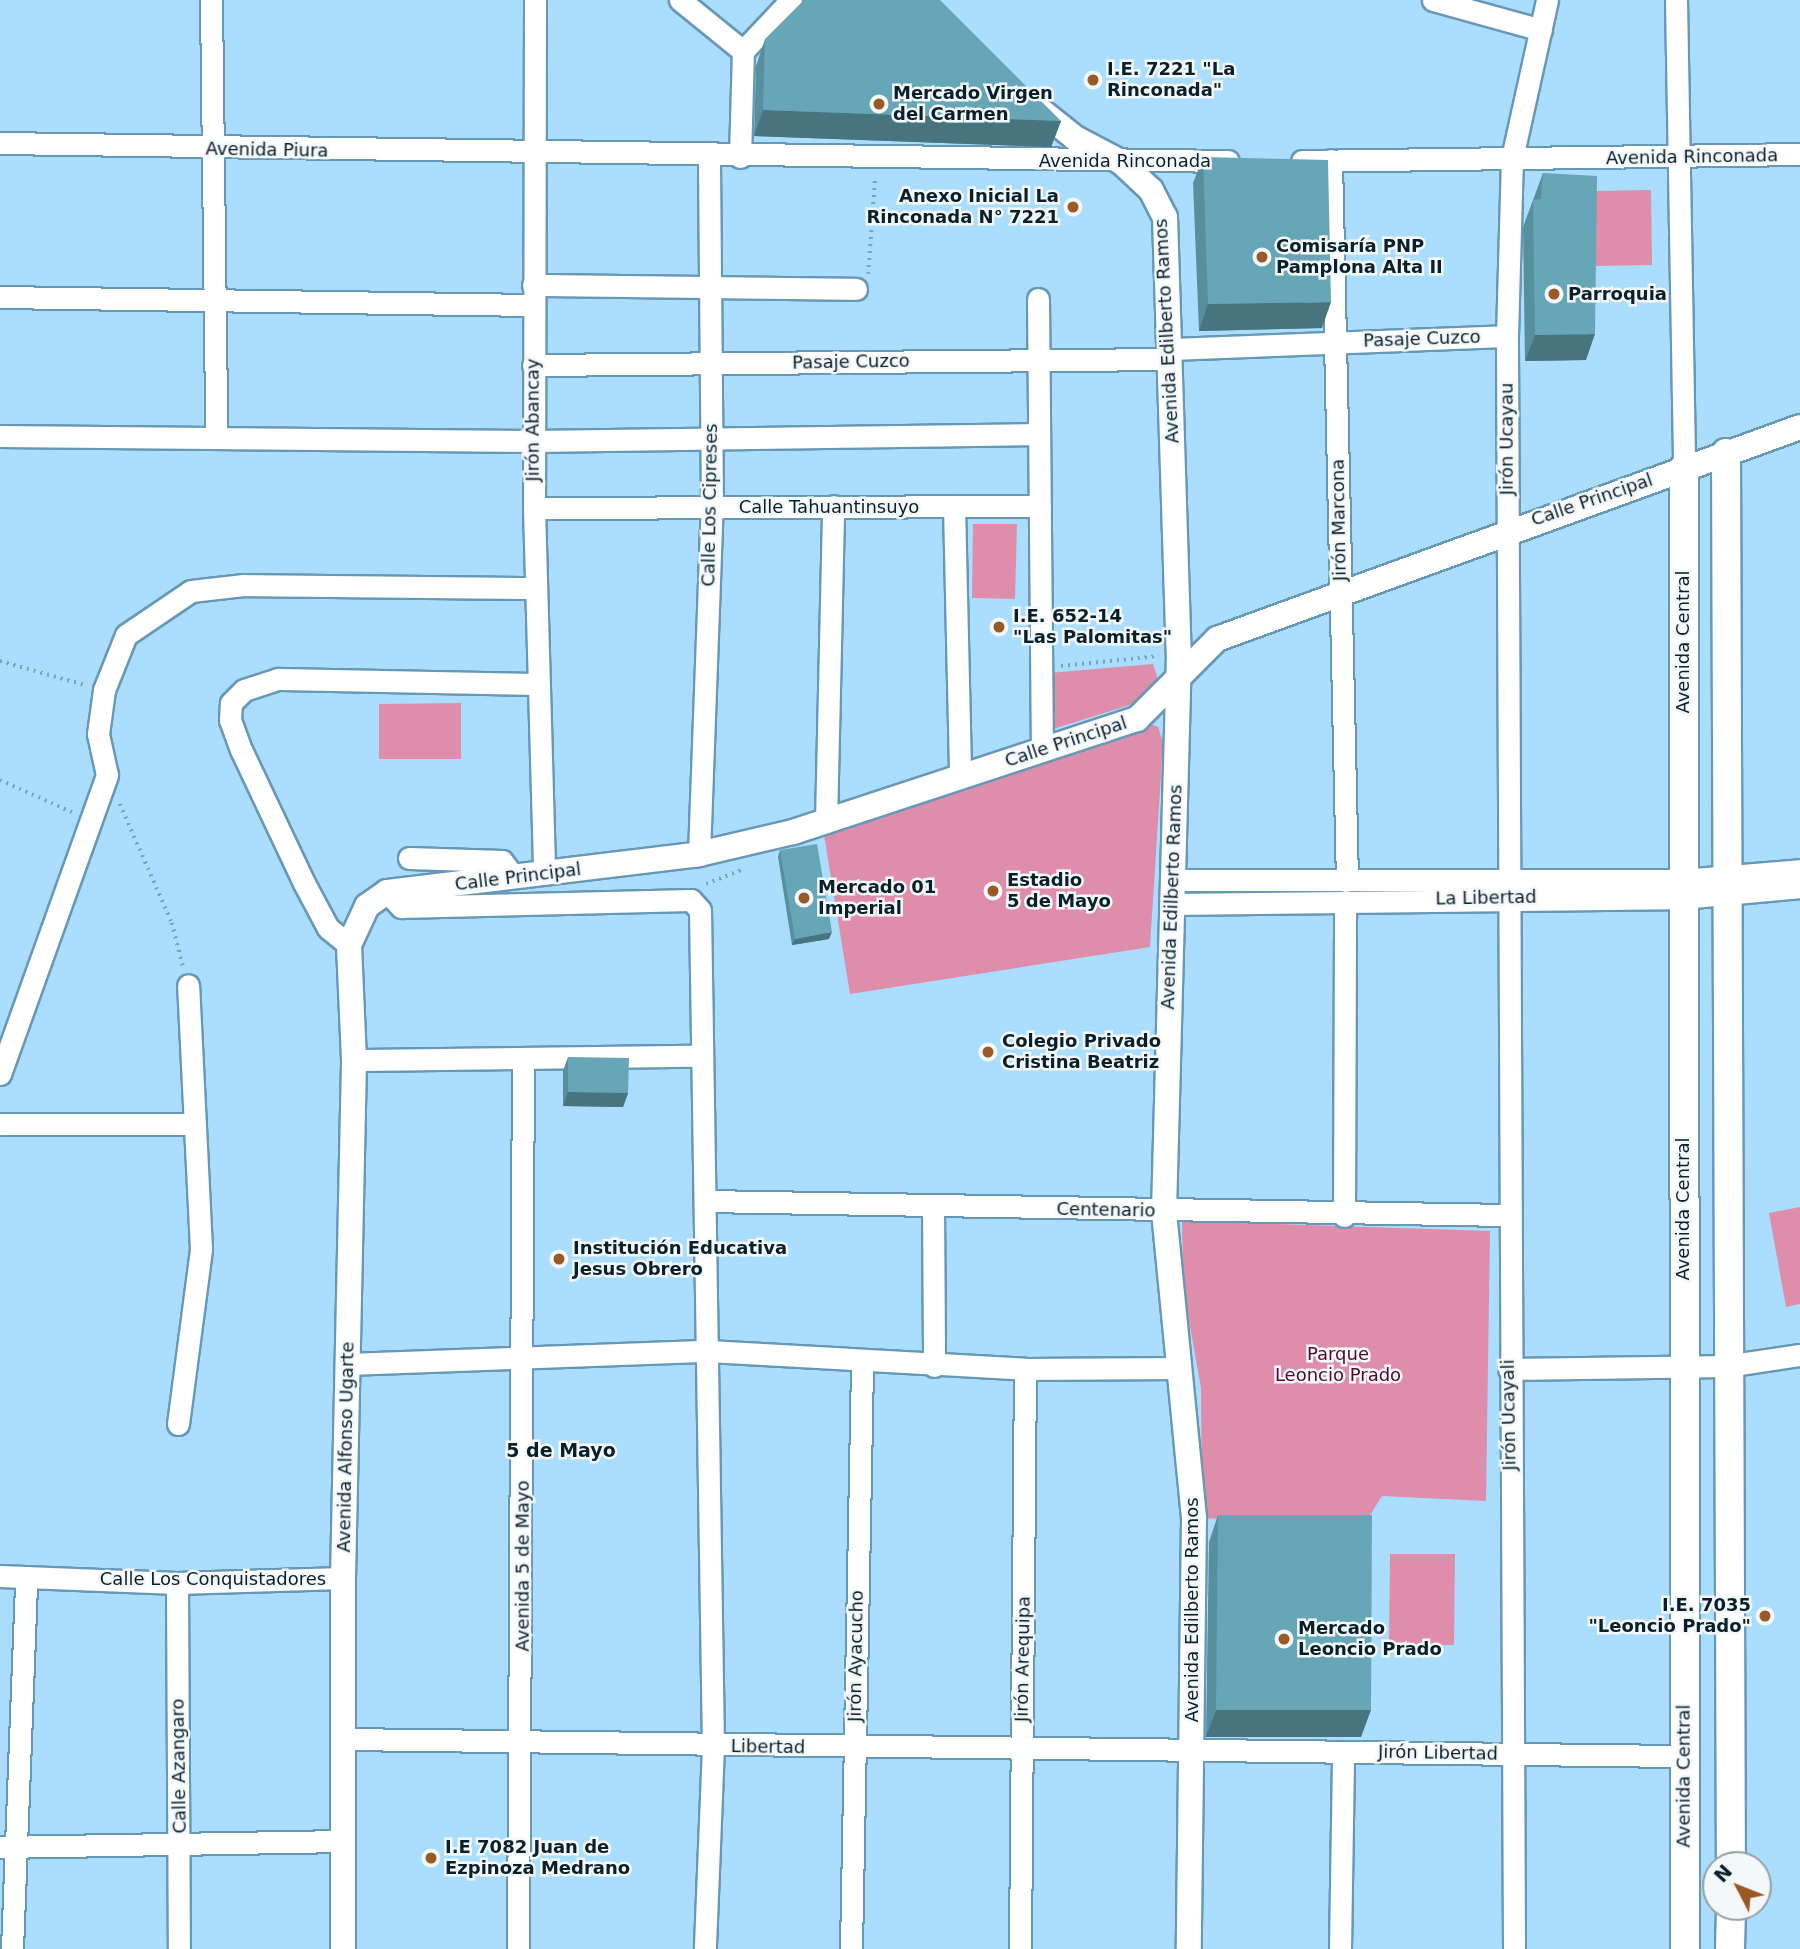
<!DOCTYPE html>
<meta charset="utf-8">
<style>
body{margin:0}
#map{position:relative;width:1800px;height:1949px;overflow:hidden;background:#abdefe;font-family:"DejaVu Sans",sans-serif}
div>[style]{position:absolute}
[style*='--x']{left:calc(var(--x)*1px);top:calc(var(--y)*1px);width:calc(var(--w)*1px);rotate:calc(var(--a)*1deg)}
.green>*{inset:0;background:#de8dab}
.path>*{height:3.5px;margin-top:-1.75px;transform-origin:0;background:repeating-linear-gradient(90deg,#7aa4be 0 2px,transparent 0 7px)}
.roads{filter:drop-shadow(2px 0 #6798b6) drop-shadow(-2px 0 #6798b6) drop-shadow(0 2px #6798b6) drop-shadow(0 -2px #6798b6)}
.minor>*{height:21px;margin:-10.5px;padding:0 10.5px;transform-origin:10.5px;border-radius:10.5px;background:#fff}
.tertiary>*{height:24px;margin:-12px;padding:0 12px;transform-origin:12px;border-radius:12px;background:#fff}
.secondary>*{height:28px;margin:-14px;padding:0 14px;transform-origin:14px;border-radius:14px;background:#fff}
.wall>*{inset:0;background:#588f9d}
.shaded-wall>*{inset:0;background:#47747f}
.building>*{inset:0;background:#66a6b6}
.dots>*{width:19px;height:19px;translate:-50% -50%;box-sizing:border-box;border:4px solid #f3f8fb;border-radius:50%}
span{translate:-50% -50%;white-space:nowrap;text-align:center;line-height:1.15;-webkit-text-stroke:5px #f3f8fb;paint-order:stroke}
.poi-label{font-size:18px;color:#0a1f2a;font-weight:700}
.left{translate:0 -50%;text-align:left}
.right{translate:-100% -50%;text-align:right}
.street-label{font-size:18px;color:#0a1f2a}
.park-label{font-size:18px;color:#54062f}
.neighbourhood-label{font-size:19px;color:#0a1f2a;font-weight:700}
.north{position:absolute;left:1702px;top:1851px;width:70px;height:70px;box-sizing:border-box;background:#f3f8fb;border:2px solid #96a1a7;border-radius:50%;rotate:312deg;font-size:19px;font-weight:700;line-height:28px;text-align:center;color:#0a1f2a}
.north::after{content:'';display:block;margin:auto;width:24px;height:32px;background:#9b5925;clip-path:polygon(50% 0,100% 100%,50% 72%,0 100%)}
</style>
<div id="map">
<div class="green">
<i style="clip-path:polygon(1651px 190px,1652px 265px,1592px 266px,1591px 191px)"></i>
<i style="clip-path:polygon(973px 524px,1017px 524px,1015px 599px,972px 598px)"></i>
<i style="clip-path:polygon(1153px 664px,1159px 682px,1152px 698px,1050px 730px,1049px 673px)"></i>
<i style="clip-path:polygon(461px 703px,461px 759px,379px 759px,379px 704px)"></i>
<i style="clip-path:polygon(1149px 723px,1158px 727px,1163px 743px,1150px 947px,850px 994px,824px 835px)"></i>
<i style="clip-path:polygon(1800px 1207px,1800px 1304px,1786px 1307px,1769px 1213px)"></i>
<i style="clip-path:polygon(1182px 1221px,1490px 1231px,1486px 1501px,1382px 1496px,1365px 1523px,1352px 1526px,1202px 1518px,1201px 1388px,1183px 1287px)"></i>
<i style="clip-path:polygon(1390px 1554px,1455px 1554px,1454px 1645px,1389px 1645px)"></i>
</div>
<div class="path">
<i style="--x:868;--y:274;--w:97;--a:-85.9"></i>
<i style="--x:0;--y:661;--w:88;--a:15.8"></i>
<i style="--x:1061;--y:666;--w:98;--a:-5.9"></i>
<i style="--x:0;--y:780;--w:79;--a:24"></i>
<i style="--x:120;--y:804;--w:130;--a:66.4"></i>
<i style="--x:172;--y:923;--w:44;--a:75.7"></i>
<i style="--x:706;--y:884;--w:41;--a:-21.5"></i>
</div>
<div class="roads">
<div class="minor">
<i style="--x:211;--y:0;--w:438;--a:89.3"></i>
<i style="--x:535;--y:0;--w:508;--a:90.11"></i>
<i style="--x:534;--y:508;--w:366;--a:88.4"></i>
<i style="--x:680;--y:0;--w:81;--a:39"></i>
<i style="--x:1433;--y:0;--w:112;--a:15.5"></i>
<i style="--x:1676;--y:0;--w:468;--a:89"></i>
<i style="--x:0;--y:143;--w:1228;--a:0.84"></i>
<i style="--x:740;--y:157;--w:106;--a:-88.4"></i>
<i style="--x:743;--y:51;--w:70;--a:-46.7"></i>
<i style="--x:1331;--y:160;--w:720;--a:88.73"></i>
<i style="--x:1302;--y:161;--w:498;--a:-0.8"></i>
<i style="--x:533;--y:285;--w:323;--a:0.7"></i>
<i style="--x:0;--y:297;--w:533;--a:0.86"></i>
<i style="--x:1038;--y:299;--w:450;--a:89.5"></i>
<i style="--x:1169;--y:349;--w:338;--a:-2.2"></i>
<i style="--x:533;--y:365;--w:637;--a:-0.54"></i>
<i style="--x:0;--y:436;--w:533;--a:0.54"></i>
<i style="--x:533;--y:441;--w:506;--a:-0.79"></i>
<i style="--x:954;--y:506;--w:271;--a:88.7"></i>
<i style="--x:534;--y:508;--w:506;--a:-0.23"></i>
<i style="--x:826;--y:822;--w:316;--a:-88.7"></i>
<i style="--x:699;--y:854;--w:347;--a:-87.9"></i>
<i style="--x:712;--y:507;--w:351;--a:-90.5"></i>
<i style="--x:409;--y:858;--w:93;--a:1.8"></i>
<i style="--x:502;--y:861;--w:20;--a:53"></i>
<i style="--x:1172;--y:880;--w:510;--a:0"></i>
<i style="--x:1682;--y:880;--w:118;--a:-4.8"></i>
<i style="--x:387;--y:892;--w:21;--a:47"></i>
<i style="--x:401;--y:907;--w:290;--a:-1.4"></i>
<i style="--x:691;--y:900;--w:13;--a:48"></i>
<i style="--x:700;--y:910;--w:836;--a:89.11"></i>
<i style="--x:713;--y:1746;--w:203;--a:92.3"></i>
<i style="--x:1171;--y:904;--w:511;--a:-0.67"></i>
<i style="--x:1682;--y:898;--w:119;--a:-5.3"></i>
<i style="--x:349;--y:945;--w:27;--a:-141"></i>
<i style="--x:328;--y:928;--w:51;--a:-118.1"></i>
<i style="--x:304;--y:883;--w:147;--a:-115.3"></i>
<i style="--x:241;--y:750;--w:32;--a:-110"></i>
<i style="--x:230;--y:720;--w:17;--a:-87"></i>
<i style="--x:231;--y:703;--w:18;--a:-45"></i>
<i style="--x:244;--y:690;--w:36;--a:-18"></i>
<i style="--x:278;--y:679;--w:260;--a:1.1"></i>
<i style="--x:354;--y:1060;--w:348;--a:-0.7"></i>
<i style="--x:0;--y:1074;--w:318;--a:-70.3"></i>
<i style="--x:107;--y:775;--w:42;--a:-102.4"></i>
<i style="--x:98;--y:734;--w:44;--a:-82.2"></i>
<i style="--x:104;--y:690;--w:59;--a:-68.2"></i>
<i style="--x:126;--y:635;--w:78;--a:-34.1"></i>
<i style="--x:191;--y:591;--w:53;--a:-6.5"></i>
<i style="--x:244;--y:585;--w:292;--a:0.6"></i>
<i style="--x:0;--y:1124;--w:195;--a:0"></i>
<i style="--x:705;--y:1201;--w:803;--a:1"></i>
<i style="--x:933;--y:1206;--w:160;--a:89.6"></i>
<i style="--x:1344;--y:1216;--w:315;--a:-89.8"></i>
<i style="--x:348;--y:1364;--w:360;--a:-2.1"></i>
<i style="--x:708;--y:1351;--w:318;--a:3.2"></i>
<i style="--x:1025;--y:1369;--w:154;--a:-0.4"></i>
<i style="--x:1509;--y:1369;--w:217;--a:-0.8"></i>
<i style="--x:1726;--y:1366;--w:75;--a:-8.5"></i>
<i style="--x:178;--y:1424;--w:177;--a:-82.5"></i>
<i style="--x:201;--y:1249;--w:264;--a:-92.8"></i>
<i style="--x:0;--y:1576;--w:177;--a:2.3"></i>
<i style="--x:177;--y:1583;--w:166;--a:-1.7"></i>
<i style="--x:177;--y:1583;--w:366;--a:89.7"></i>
<i style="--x:343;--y:1739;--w:1341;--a:0.73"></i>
<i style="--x:0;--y:1847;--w:343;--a:-1"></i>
<i style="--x:12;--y:1949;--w:372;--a:-87.8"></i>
<i style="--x:518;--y:1949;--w:891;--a:-89.68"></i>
<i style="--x:851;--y:1949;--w:586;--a:-88.92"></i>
<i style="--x:1020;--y:1949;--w:580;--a:-89.51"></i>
<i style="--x:1340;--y:1949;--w:197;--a:-89.1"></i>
<i style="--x:1514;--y:1949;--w:1613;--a:-90.25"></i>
<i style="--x:1507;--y:336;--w:178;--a:-88.4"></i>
<i style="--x:1512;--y:158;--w:162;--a:-77.5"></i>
</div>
<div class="tertiary">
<i style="--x:1034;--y:105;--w:53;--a:38.8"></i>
<i style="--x:1075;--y:138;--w:52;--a:27.6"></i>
<i style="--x:1121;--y:162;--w:41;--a:43"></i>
<i style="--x:1151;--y:190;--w:30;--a:63"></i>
<i style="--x:1165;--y:217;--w:437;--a:88.2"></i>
<i style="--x:1179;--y:654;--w:558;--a:91.54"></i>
<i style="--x:1164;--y:1212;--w:307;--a:84.4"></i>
<i style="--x:1194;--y:1518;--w:431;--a:90.7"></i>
<i style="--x:343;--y:1949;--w:371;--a:-90"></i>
<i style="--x:343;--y:1578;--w:518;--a:-88.78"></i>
<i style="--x:354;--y:1060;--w:115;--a:-92.5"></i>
<i style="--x:349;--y:945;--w:43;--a:-65.2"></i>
<i style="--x:367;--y:906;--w:24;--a:-35"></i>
<i style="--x:387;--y:892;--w:314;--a:-6.9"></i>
<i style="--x:699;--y:854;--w:97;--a:-13.2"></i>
<i style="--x:793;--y:832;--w:362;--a:-18.2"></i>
<i style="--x:1137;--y:719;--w:113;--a:-45"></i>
<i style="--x:1217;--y:639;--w:620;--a:-19.98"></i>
</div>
<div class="secondary">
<i style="--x:1726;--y:453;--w:1412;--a:89.8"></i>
<i style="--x:1684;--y:468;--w:1481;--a:89.96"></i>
<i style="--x:1730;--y:1949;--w:42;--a:-88.6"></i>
</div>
</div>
<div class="wall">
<i style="clip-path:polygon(765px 39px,1061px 121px,1051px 147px,754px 136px,756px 66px)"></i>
<i style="clip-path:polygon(1203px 157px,1322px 328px,1199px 331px,1193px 183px)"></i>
<i style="clip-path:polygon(1543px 173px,1586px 360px,1525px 361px,1523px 227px)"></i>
<i style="clip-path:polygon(780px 850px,829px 939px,792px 945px,778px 857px)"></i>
<i style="clip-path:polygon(568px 1057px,628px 1093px,623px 1107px,563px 1106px,563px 1071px)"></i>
<i style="clip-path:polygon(1218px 1515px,1361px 1737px,1206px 1737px,1209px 1542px)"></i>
</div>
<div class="shaded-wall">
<i style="clip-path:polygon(763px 110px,1061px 121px,1051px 147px,754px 136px)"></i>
<i style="clip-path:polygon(1331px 302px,1322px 328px,1199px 331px,1208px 304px)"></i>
<i style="clip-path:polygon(1595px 334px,1586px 360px,1525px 361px,1535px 335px)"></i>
<i style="clip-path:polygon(832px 932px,829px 939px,792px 945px,795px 939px)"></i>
<i style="clip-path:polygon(568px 1092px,628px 1093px,623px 1107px,563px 1106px)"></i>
<i style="clip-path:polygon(1216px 1710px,1371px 1710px,1361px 1737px,1206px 1737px)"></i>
</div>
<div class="building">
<i style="clip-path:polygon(804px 0,940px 0,1061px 121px,763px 110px,765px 39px)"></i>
<i style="clip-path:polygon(1203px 157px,1328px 160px,1331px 302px,1208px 304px)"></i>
<i style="clip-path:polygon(1543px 173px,1597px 176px,1595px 334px,1535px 335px,1533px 200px,1541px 199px)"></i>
<i style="clip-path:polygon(817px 844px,832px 932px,795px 939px,780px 850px)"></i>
<i style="clip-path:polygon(568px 1057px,629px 1058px,628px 1093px,568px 1092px)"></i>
<i style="clip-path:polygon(1218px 1515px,1372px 1515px,1371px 1710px,1216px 1710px)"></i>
</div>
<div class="dots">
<i style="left:1093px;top:80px;background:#9b5925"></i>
<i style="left:879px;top:104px;background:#9b5925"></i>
<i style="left:1073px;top:207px;background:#9b5925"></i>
<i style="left:1262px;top:257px;background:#9b5925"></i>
<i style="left:1554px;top:294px;background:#9b5925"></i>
<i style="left:999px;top:627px;background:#9b5925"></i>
<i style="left:993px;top:891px;background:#9b5925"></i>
<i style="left:804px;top:898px;background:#9b5925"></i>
<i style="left:988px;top:1052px;background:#9b5925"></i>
<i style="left:559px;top:1259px;background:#9b5925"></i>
<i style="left:1765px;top:1616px;background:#9b5925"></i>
<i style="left:1284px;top:1639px;background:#9b5925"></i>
<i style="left:431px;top:1858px;background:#9b5925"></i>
</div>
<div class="poi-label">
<span class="left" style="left:1107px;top:80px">I.E. 7221 "La<br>Rinconada"</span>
<span class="left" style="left:893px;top:104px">Mercado Virgen<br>del Carmen</span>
<span class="right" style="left:1059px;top:207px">Anexo Inicial La<br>Rinconada N° 7221</span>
<span class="left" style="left:1276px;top:257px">Comisaría PNP<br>Pamplona Alta II</span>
<span class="left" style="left:1568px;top:294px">Parroquia</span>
<span class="left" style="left:1013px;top:627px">I.E. 652-14<br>"Las Palomitas"</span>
<span class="left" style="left:1007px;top:891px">Estadio<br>5 de Mayo</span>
<span class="left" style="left:818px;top:898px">Mercado 01<br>Imperial</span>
<span class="left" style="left:1002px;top:1052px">Colegio Privado<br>Cristina Beatriz</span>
<span class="left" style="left:573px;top:1259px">Institución Educativa<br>Jesus Obrero</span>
<span class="right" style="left:1751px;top:1616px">I.E. 7035<br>"Leoncio Prado"</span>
<span class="left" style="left:1298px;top:1639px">Mercado<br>Leoncio Prado</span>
<span class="left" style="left:445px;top:1858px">I.E 7082 Juan de<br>Ezpinoza Medrano</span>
</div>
<div class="street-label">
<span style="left:267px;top:150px;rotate:1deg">Avenida Piura</span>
<span style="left:1692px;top:157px;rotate:-1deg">Avenida Rinconada</span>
<span style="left:1125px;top:161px">Avenida Rinconada</span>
<span style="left:1167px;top:331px;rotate:-93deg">Avenida Edilberto Ramos</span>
<span style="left:1422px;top:339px;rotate:-2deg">Pasaje Cuzco</span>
<span style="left:851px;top:362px;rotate:-1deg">Pasaje Cuzco</span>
<span style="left:533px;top:420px;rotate:-90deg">Jirón Abancay</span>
<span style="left:1507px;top:439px;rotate:-90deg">Jirón Ucayau</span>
<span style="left:1592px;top:500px;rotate:-19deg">Calle Principal</span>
<span style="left:710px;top:505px;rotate:-89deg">Calle Los Cipreses</span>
<span style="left:829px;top:507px">Calle Tahuantinsuyo</span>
<span style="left:1339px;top:520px;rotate:-91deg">Jirón Marcona</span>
<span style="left:1683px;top:642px;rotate:-90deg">Avenida Central</span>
<span style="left:1066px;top:742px;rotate:-18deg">Calle Principal</span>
<span style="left:518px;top:877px;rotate:-7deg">Calle Principal</span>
<span style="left:1172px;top:897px;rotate:-88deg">Avenida Edilberto Ramos</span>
<span style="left:1486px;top:898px;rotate:-1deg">La Libertad</span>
<span style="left:1683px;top:1209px;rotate:-90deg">Avenida Central</span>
<span style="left:1106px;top:1210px;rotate:1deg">Centenario</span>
<span style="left:1509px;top:1415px;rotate:-91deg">Jirón Ucayali</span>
<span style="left:346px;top:1447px;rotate:-89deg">Avenida Alfonso Ugarte</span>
<span style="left:523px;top:1566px;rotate:-90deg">Avenida 5 de Mayo</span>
<span style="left:213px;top:1579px">Calle Los Conquistadores</span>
<span style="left:1192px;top:1610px;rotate:-90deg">Avenida Edilberto Ramos</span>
<span style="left:856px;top:1656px;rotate:-89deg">Jirón Ayacucho</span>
<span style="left:1023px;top:1659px;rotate:-89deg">Jirón Arequipa</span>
<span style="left:768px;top:1747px;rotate:1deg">Libertad</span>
<span style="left:1438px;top:1753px;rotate:1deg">Jirón Libertad</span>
<span style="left:179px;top:1766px;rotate:-91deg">Calle Azangaro</span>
<span style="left:1684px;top:1776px;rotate:-90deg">Avenida Central</span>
</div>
<div class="park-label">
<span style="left:1338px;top:1365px">Parque<br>Leoncio Prado</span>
</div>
<div class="neighbourhood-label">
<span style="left:561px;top:1451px">5 de Mayo</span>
</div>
<div class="north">N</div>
</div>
